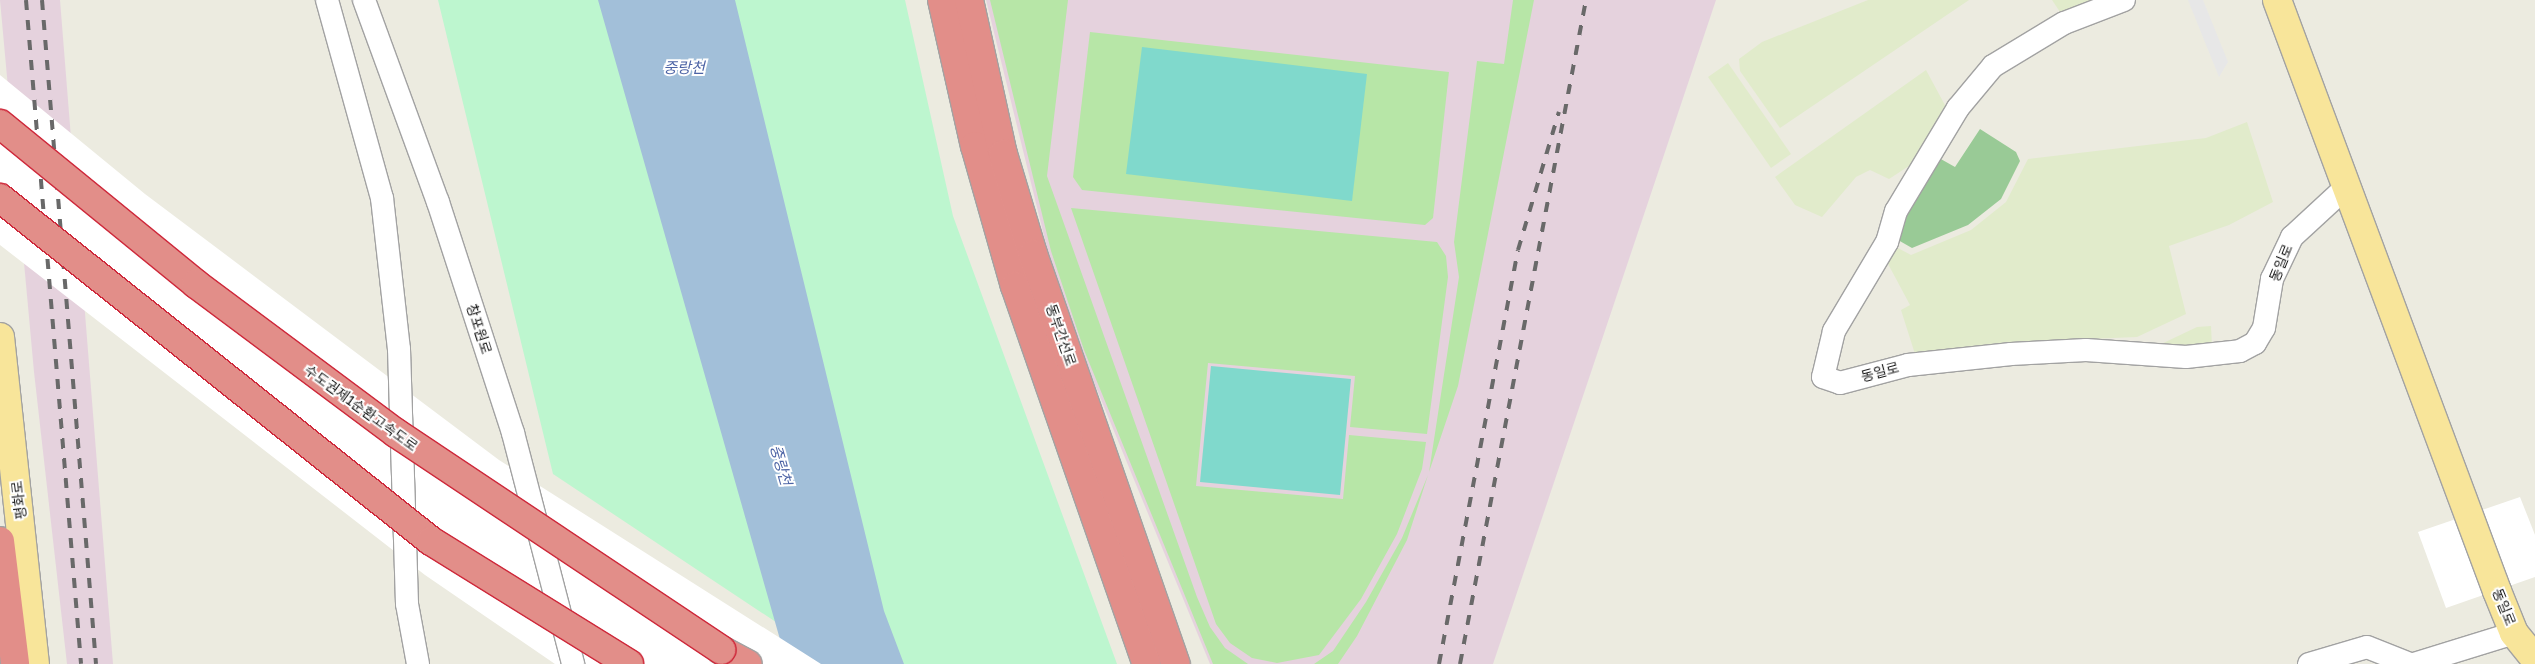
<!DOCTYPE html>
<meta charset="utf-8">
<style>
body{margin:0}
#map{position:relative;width:2535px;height:664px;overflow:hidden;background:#ecebe0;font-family:"Golos Text","Noto Sans KR",sans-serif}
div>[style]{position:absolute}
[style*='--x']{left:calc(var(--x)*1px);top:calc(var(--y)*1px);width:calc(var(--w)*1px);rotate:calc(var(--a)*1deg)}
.industrial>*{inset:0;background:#e5d2dd}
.farmland>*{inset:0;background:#e1ebcb}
.grass>*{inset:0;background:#b7e6a7}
.forest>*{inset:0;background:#99ca96}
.park>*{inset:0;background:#bdf6cf}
.pitch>*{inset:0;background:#80d9cc}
.parking>*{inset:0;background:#e7e7e7}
.water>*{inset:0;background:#a2bfd9}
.pier>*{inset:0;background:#fff}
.roads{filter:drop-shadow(1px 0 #a2a2a2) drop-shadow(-1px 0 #a2a2a2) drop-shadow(0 1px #a2a2a2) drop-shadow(0 -1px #a2a2a2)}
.minor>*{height:22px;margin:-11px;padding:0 11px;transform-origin:11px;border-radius:11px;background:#fff}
.major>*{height:28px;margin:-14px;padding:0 14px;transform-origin:14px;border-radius:14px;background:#f8e59a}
.highway>*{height:28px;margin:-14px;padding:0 14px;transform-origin:14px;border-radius:14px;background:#e28e89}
.rail>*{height:4px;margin-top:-2px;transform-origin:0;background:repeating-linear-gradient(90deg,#696969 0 10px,transparent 0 20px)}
.bridges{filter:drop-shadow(1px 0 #ce293b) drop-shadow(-1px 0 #ce293b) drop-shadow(0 1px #ce293b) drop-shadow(0 -1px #ce293b)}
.highway-bridge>*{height:28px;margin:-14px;padding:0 14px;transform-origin:14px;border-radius:14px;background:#e28e89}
span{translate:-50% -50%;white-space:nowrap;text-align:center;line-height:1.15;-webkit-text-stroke:4px #fff;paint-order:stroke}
.street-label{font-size:14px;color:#1b1b1b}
.water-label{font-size:15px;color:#4c63a5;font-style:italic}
</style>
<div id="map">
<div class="industrial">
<i style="clip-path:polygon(0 0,60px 0,113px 664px,67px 664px,34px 372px)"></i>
<i style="clip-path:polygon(986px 0,1716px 0,1493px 664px,1210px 664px,1081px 351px,1048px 252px)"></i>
</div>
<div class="farmland">
<i style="clip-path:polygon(1868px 0,1969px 0,1780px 128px,1740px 71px,1739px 59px,1762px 42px)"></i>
<i style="clip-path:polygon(2052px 0,2103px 0,2062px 15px)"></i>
<i style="clip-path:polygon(1728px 63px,1791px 154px,1771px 168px,1708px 77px)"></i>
<i style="clip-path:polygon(1926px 70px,1946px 107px,1912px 164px,1889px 179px,1870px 170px,1856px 177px,1822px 217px,1795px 205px,1775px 177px)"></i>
<i style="clip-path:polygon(2247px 122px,2273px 202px,2229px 225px,2169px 246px,2186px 314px,2137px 337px,2012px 342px,1915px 354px,1901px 310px,1910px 305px,1887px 262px,1896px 247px,1911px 255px,1971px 230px,2006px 202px,2028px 159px,2206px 138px)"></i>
<i style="clip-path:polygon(2211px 326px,2212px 346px,2155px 347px,2197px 327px)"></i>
</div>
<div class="grass">
<i style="clip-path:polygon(990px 0,1068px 0,1047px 176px,1197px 597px,1210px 627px,1225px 648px,1248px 664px,1213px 664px,1084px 350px,1051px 251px)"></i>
<i style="clip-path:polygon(1513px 0,1534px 0,1458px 386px,1429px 472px,1459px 277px,1454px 242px,1477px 61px,1504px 64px)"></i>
<i style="clip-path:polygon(1090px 32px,1449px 72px,1433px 218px,1425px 225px,1082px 190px,1073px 177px)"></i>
<i style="clip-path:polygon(1071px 208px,1437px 242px,1446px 256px,1448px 277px,1427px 434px,1350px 427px,1355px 376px,1208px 363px,1196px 486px,1343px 499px,1349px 435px,1426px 442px,1422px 469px,1397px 534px,1361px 599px,1319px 655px,1277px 663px,1252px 658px,1230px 643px,1216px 624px)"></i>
<i style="clip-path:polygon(1428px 475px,1407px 540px,1357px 636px,1338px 664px,1314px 664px,1333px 651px,1366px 602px,1402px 538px)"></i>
</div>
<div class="forest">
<i style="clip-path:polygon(1980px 129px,2016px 152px,2020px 161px,2001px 199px,1968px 225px,1912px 248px,1898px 240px,1906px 214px,1939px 158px,1955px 167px)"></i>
</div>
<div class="park">
<i style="clip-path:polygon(438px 0,905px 0,953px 216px,1117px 664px,839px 664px,553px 474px)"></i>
</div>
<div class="pitch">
<i style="clip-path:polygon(1142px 47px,1367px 74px,1352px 201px,1126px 174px)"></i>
<i style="clip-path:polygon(1211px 366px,1351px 379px,1340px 495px,1200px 482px)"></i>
</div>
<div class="parking">
<i style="clip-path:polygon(2188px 0,2203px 0,2228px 62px,2219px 77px)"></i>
</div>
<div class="water">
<i style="clip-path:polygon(598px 0,735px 0,884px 611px,904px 664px,787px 664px)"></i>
</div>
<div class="pier">
<i style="clip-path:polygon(0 75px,145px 194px,499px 460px,821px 664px,555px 664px,425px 575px,0 245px)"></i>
<i style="clip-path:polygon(2520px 497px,2535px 535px,2535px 577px,2446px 608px,2418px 532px)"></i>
</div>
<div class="roads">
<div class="minor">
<i style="--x:327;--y:0;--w:205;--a:74.5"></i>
<i style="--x:382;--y:198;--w:152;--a:83.6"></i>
<i style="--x:399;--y:349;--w:255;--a:88.2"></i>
<i style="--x:407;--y:604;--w:61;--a:79.6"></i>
<i style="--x:364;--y:0;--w:215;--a:69.9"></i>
<i style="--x:438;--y:202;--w:243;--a:72"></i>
<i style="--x:513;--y:433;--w:239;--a:75.4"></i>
<i style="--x:2124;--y:0;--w:64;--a:159"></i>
<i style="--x:2064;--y:23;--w:83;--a:148.8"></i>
<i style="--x:1993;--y:66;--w:55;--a:129.8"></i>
<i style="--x:1958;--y:108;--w:120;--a:121"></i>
<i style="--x:1896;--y:211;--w:32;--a:106"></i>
<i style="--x:1887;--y:242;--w:104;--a:120.8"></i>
<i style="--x:1834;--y:331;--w:47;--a:103.4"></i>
<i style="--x:1823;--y:377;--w:18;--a:19"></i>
<i style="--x:1840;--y:383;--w:70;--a:-14.8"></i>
<i style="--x:1908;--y:365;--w:104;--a:-6.1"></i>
<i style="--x:2011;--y:354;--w:75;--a:-3.1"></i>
<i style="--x:2086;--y:350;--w:100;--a:4"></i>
<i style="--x:2186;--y:357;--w:54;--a:-6.3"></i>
<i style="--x:2240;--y:351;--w:17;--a:-28"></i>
<i style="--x:2255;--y:343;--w:17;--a:-59"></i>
<i style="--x:2264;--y:328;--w:50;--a:-80.7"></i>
<i style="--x:2272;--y:279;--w:47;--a:-64.5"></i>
<i style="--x:2292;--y:237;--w:71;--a:-42.7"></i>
<i style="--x:2309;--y:664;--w:60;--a:-16.3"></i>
<i style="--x:2367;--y:647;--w:46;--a:21.6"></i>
<i style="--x:2414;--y:664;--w:105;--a:-17.2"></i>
</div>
<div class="major">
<i style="--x:2277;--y:0;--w:631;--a:69.58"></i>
<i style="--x:2497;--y:591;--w:45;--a:68"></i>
<i style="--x:2514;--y:633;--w:33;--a:51"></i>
<i style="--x:0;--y:337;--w:329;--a:83.9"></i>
</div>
<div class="highway">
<i style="--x:942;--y:0;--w:150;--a:77.3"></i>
<i style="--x:975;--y:146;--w:146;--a:74.1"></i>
<i style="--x:1015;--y:286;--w:400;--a:70.8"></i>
<i style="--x:969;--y:0;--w:158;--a:77.6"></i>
<i style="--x:1003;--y:154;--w:104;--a:73.3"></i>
<i style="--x:1033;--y:254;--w:434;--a:70.8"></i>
<i style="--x:0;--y:541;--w:124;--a:83"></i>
<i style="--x:721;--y:650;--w:30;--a:28"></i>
</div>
</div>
<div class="rail">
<i style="--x:26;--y:0;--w:666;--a:85.26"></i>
<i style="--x:42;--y:0;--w:666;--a:85.35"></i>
<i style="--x:1439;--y:664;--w:421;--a:-79.2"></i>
<i style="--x:1518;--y:250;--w:144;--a:-73.5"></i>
<i style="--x:1460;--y:664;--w:676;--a:-79.26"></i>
</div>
<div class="bridges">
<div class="highway-bridge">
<i style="--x:0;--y:124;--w:253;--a:39.2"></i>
<i style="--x:196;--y:284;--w:249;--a:36.7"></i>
<i style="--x:396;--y:433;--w:391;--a:33.7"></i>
<i style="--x:0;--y:198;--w:551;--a:38.51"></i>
<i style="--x:431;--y:541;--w:233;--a:31.8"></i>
</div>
</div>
<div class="street-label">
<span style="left:2281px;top:263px;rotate:-68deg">동일로</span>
<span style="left:479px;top:329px;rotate:72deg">창포원로</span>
<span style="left:1061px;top:335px;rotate:71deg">동부간선로</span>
<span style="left:1880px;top:372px;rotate:-15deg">동일로</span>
<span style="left:361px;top:408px;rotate:36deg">수도권제1순환고속도로</span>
<span style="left:19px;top:500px;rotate:-97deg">평화로</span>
<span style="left:2504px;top:607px;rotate:68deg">동일로</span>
</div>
<div class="water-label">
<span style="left:684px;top:68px">중랑천</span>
<span style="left:781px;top:465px;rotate:74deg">중랑천</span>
</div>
</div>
